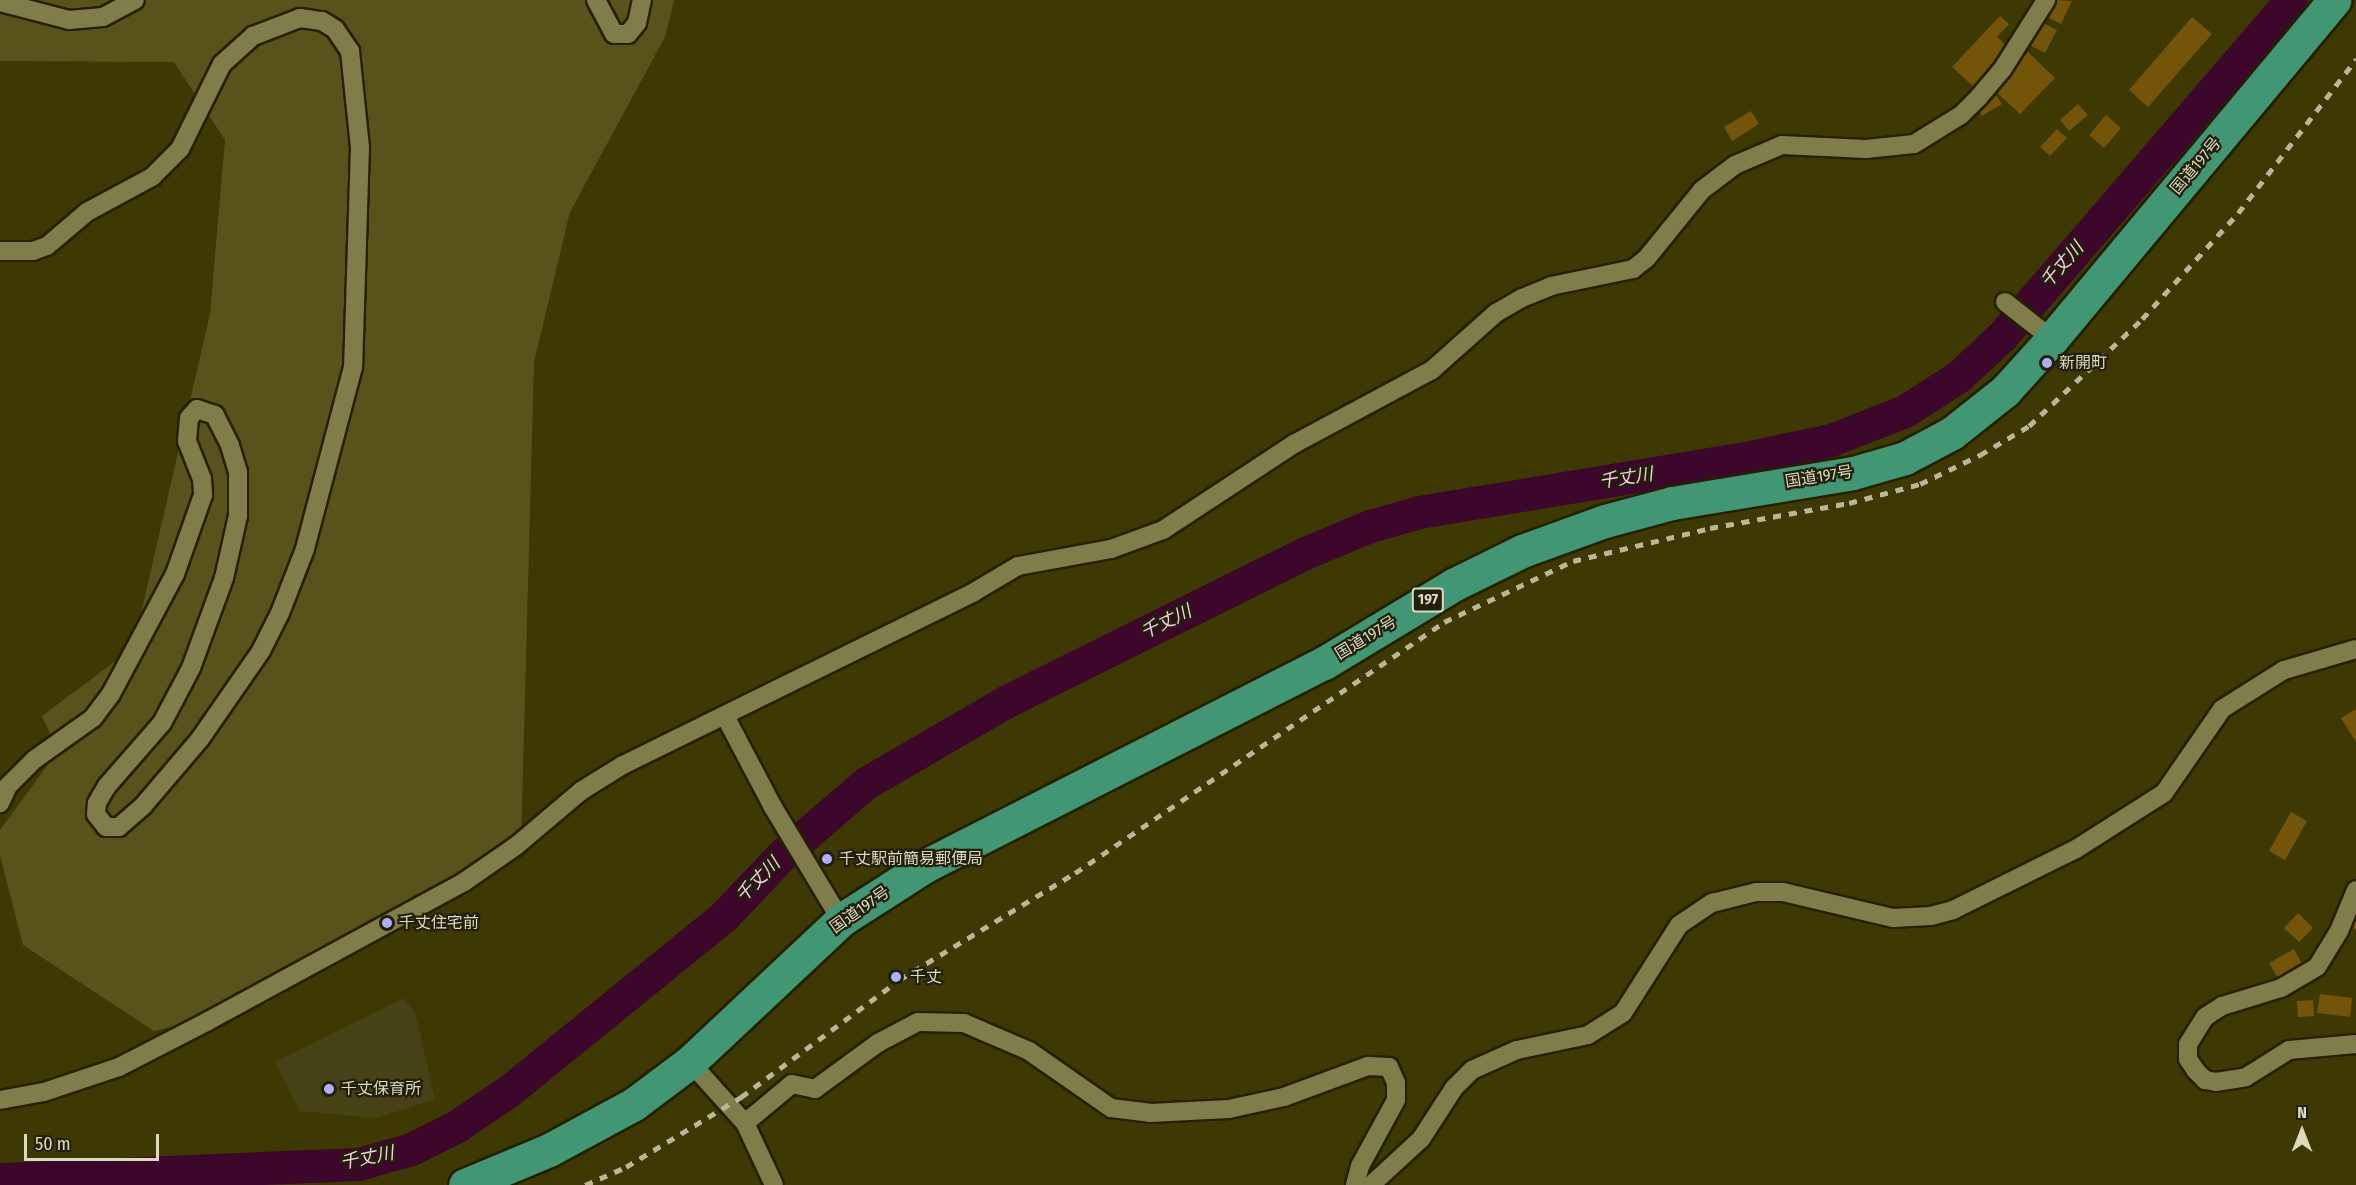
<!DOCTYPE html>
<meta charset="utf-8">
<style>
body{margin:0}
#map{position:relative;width:2356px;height:1185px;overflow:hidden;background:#3e3903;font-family:"Fira Sans Condensed","Noto Sans JP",sans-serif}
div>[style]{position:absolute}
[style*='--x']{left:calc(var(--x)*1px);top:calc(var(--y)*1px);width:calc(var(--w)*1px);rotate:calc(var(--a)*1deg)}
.built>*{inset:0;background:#474216}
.green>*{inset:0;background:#59531b}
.river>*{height:33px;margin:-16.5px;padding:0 16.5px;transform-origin:16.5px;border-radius:16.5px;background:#3d072c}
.building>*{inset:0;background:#735408}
.roads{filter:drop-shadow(2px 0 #242000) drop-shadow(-2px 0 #242000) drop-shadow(0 2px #242000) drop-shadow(0 -2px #242000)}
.street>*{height:18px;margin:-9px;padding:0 9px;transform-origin:9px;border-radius:9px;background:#817d4b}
.highway>*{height:33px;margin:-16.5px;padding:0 16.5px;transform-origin:16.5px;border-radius:16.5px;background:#419673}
.rail>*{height:4.5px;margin-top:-2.25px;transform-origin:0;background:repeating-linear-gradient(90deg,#b9b797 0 8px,transparent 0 16px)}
.dots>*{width:16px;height:16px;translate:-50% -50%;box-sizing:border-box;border:3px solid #22200b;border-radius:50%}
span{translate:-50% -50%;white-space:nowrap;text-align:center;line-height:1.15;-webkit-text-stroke:4.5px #22200b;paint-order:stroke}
.shield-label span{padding:2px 4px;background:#22200b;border:2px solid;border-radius:4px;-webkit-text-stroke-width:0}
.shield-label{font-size:15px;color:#dbd9bf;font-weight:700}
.street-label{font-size:16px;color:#dbd9bf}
.poi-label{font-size:16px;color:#dbd9bf}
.left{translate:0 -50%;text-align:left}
.water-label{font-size:18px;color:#f8cce5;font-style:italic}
.north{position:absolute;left:2272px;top:1101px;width:60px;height:60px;-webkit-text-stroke:4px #22200b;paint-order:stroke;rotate:0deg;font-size:16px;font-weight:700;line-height:24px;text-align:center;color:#dbd9bf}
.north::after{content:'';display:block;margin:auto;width:21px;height:27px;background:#dbd9bf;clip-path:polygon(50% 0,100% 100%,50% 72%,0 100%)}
.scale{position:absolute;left:24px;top:1134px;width:135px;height:27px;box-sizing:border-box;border:3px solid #dbd9bf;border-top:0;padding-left:8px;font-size:18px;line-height:21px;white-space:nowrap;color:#dbd9bf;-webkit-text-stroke:4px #22200b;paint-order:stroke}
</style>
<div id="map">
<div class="built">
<i style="clip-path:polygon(404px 998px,416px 1016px,435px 1099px,376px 1118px,300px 1111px,275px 1062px)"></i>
</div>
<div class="green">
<i style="clip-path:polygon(0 0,674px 0,665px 37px,570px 212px,534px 362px,521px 843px,267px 1003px,154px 1031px,23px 945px,0 855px,0 830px,58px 751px,42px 716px,133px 648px,210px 314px,225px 140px,174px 62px,0 61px)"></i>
</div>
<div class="river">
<i style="--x:0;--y:1179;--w:359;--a:-2.4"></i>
<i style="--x:359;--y:1164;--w:54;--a:-16.1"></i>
<i style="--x:411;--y:1149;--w:51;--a:-26.6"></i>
<i style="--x:457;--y:1126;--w:64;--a:-34.2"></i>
<i style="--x:510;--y:1090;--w:276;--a:-39.1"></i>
<i style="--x:724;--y:916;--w:84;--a:-46.4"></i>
<i style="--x:782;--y:855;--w:111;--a:-40.6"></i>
<i style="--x:866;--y:783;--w:163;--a:-30.2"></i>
<i style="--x:1007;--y:701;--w:333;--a:-26.4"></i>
<i style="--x:1305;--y:553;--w:70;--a:-22.6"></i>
<i style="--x:1370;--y:526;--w:51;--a:-15.9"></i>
<i style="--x:1419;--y:512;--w:330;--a:-9.4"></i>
<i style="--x:1745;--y:458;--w:88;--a:-11.8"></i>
<i style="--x:1831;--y:440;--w:79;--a:-21.4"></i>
<i style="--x:1905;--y:411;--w:63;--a:-32.7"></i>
<i style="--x:1958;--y:377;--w:60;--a:-43"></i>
<i style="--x:2002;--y:336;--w:443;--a:-49.3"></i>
</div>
<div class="building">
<i style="clip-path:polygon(2053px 0,2072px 1px,2061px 24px,2045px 16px)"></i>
<i style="clip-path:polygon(2000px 16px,2009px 24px,1997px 37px,2010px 49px,1974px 87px,1952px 67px)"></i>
<i style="clip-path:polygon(2192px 17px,2212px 34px,2148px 107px,2129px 90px)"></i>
<i style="clip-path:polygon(2041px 22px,2057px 30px,2045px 53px,2029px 45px)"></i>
<i style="clip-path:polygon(2028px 52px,2055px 78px,2020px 114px,1993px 89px)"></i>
<i style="clip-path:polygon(1992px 89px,2002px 104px,1982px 116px,1973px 100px)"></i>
<i style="clip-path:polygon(2078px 104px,2088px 115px,2069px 131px,2060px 120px)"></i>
<i style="clip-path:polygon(1751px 111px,1759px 124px,1732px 141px,1724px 127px)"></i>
<i style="clip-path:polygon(2106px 115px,2121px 128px,2104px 148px,2089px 135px)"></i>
<i style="clip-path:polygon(2057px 129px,2067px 138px,2050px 156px,2040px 147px)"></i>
<i style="clip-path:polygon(2356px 709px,2356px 742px,2341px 718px)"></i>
<i style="clip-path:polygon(2291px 812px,2307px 821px,2285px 860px,2269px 851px)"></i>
<i style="clip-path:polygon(2356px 907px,2356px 930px,2347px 925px)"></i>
<i style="clip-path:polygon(2298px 913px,2313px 928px,2299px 942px,2284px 928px)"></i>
<i style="clip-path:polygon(2294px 949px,2302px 964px,2278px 978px,2269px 963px)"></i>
<i style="clip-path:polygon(2320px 994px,2352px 998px,2350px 1017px,2317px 1013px)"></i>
<i style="clip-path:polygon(2313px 1000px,2314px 1016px,2298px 1017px,2297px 1001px)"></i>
</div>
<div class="roads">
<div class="street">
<i style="--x:596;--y:0;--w:38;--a:62"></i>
<i style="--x:614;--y:34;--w:14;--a:0"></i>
<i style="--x:628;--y:34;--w:14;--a:-51"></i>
<i style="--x:637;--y:23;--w:24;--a:-78"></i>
<i style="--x:0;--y:2;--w:71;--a:14.6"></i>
<i style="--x:69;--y:20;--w:34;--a:-5"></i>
<i style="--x:103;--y:17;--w:36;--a:-28"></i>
<i style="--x:0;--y:251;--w:33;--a:0"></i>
<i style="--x:33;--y:251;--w:15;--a:-20"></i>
<i style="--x:47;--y:246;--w:52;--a:-40.4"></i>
<i style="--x:87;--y:212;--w:74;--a:-28.3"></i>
<i style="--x:152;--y:177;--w:40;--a:-45"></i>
<i style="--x:180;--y:149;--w:95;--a:-63.7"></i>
<i style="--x:222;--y:64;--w:42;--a:-42.1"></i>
<i style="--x:253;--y:36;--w:50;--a:-21"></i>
<i style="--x:300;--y:18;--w:22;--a:8"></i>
<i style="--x:322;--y:21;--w:15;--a:32"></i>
<i style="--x:335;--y:29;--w:27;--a:56"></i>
<i style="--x:350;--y:51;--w:97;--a:84.1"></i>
<i style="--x:360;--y:147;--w:220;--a:91.8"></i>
<i style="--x:353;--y:367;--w:188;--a:104.8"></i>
<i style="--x:305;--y:549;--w:69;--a:111.3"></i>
<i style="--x:280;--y:613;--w:42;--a:116.6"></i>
<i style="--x:261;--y:651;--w:107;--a:124.7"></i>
<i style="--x:200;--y:739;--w:88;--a:130.4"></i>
<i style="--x:143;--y:806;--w:32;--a:139"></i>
<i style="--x:119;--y:827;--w:13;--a:180"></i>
<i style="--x:106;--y:827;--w:16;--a:-128"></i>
<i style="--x:96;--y:814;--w:11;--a:-85"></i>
<i style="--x:97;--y:803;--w:20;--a:-60"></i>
<i style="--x:107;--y:786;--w:84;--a:-48.9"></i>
<i style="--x:162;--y:723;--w:62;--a:-62.2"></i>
<i style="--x:191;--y:668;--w:96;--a:-69.9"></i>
<i style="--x:224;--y:578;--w:64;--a:-77.3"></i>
<i style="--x:238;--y:516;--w:44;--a:-90"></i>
<i style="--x:238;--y:472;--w:28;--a:-107"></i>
<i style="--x:230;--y:445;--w:34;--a:-117"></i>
<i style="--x:215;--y:415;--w:19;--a:-162"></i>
<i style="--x:197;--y:409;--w:12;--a:132"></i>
<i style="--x:189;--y:418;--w:23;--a:95"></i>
<i style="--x:187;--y:441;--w:41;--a:68.5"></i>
<i style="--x:202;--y:479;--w:16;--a:86"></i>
<i style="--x:203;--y:495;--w:84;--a:109.5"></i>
<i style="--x:175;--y:574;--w:136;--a:118.1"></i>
<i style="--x:111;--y:694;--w:30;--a:127"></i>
<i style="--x:93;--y:718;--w:72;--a:144.6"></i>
<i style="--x:34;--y:760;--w:37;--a:135"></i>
<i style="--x:8;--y:786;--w:19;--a:115"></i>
<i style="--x:2005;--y:302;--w:60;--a:38.2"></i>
<i style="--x:725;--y:716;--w:103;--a:62.2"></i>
<i style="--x:773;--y:807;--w:132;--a:59"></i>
<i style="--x:2356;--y:890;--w:44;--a:112.5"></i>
<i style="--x:2339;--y:931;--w:42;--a:121.4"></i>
<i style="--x:2317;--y:967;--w:42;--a:149.7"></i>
<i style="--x:2281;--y:988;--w:62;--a:163"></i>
<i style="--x:2222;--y:1006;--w:20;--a:147"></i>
<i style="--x:2205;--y:1017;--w:32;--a:122"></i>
<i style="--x:2188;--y:1044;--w:15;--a:90"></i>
<i style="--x:2188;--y:1059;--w:14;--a:56"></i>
<i style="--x:2196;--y:1071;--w:13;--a:45"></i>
<i style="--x:2205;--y:1080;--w:11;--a:10"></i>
<i style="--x:2216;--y:1082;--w:30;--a:-9"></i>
<i style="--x:2246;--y:1077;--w:51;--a:-32.1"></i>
<i style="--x:2289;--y:1050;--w:67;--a:-5.1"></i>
<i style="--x:690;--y:1062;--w:82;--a:48"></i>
<i style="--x:745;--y:1123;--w:68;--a:64.9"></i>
<i style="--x:0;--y:1100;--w:45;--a:-10.3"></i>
<i style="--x:44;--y:1092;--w:79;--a:-18.4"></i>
<i style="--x:119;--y:1067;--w:100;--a:-27.3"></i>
<i style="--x:208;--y:1021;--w:291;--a:-28.5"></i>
<i style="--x:464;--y:882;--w:63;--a:-34.7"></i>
<i style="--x:516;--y:846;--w:85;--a:-40.2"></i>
<i style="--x:581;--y:791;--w:49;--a:-31.8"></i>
<i style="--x:623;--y:765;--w:391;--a:-26.2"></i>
<i style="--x:974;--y:592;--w:51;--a:-30.6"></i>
<i style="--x:1018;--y:566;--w:95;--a:-10.4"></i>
<i style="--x:1111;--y:549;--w:55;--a:-20.1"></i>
<i style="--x:1163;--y:530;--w:157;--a:-33.3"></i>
<i style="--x:1294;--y:444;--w:157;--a:-28.2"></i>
<i style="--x:1432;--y:370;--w:86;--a:-41.7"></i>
<i style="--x:1496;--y:313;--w:30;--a:-30"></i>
<i style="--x:1522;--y:298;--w:31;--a:-22"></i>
<i style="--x:1551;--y:286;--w:84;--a:-11.7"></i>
<i style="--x:1633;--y:269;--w:16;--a:-38"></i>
<i style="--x:1646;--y:259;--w:89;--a:-50.9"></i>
<i style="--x:1702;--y:190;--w:41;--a:-37.1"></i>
<i style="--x:1735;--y:165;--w:51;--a:-23.1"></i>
<i style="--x:1782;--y:145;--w:84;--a:2.7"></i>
<i style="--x:1866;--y:149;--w:48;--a:-5.9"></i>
<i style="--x:1914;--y:144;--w:55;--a:-31.7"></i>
<i style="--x:1961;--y:115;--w:25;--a:-45"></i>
<i style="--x:1979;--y:97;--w:35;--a:-50"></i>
<i style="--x:2002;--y:70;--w:83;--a:-57.8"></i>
<i style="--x:745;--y:1123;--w:61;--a:-39.7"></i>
<i style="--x:792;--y:1084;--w:24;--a:12"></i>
<i style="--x:815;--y:1089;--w:78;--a:-36.1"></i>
<i style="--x:878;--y:1043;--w:45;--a:-27.7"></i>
<i style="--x:918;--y:1022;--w:46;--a:1.2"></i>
<i style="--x:964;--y:1023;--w:71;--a:23.3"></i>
<i style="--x:1029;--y:1051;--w:100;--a:34.8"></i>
<i style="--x:1111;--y:1108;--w:39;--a:7"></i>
<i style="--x:1150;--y:1113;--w:79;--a:-2.9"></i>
<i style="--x:1229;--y:1109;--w:56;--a:-12.3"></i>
<i style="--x:1284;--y:1097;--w:90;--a:-20.3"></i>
<i style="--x:1368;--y:1066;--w:21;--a:3"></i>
<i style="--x:1389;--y:1067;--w:17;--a:66"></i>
<i style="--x:1396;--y:1083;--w:17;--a:90"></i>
<i style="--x:1396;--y:1100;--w:75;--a:118.6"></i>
<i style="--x:1360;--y:1166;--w:20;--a:105"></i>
<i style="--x:1371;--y:1185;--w:68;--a:-42.6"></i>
<i style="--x:1421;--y:1139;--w:61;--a:-57.1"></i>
<i style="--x:1454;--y:1088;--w:25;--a:-45"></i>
<i style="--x:1472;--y:1070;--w:49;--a:-24"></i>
<i style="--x:1517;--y:1050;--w:73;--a:-11.9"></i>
<i style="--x:1588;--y:1035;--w:41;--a:-32.2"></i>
<i style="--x:1623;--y:1013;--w:104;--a:-57.5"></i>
<i style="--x:1679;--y:925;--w:40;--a:-34"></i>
<i style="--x:1712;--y:903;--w:45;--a:-14"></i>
<i style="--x:1756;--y:892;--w:27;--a:0"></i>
<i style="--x:1783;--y:892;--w:113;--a:13.3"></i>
<i style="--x:1893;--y:918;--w:38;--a:-3"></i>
<i style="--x:1931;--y:916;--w:23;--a:-15"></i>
<i style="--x:1953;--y:910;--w:137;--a:-26.4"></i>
<i style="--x:2076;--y:849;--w:104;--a:-32.5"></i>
<i style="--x:2164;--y:793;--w:102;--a:-55.4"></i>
<i style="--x:2222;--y:709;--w:73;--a:-32.2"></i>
<i style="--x:2284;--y:670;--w:75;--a:-16.3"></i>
</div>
<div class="highway">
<i style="--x:465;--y:1185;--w:91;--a:-22.6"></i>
<i style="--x:549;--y:1150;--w:97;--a:-28.4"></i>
<i style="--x:634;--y:1104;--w:70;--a:-36.9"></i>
<i style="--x:690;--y:1062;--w:207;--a:-43.2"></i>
<i style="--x:841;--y:920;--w:100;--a:-32.7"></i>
<i style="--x:925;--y:866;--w:448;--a:-27"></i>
<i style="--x:1324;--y:663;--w:153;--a:-31.1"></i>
<i style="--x:1455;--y:584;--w:75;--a:-26.2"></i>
<i style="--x:1522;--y:551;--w:88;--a:-19.9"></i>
<i style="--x:1605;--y:521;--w:69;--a:-15"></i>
<i style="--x:1672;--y:503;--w:183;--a:-9.4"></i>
<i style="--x:1853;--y:473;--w:54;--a:-16.1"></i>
<i style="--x:1905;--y:458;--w:53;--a:-28"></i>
<i style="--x:1952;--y:433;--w:68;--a:-38.4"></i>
<i style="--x:2005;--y:391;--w:70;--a:-47.9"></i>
<i style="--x:2052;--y:339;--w:441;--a:-50.2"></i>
</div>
</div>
<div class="rail">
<i style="--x:585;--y:1185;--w:45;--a:-23.7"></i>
<i style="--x:626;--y:1167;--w:135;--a:-31.3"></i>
<i style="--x:741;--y:1097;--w:197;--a:-36.5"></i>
<i style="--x:899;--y:980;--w:206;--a:-31.3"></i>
<i style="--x:1075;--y:873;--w:446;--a:-34.2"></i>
<i style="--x:1444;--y:622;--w:143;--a:-25.3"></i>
<i style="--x:1573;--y:561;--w:141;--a:-13.5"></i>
<i style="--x:1710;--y:528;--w:141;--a:-10.2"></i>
<i style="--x:1849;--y:503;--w:73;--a:-15"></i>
<i style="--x:1920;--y:484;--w:67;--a:-25.8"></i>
<i style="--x:1980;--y:455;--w:57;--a:-30.6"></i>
<i style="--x:2029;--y:426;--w:156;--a:-43.4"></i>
<i style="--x:2142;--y:319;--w:143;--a:-47.8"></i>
<i style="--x:2238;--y:213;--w:194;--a:-52.5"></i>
</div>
<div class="dots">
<i style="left:2047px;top:363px;background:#aeaefa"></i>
<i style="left:827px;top:859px;background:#aeaefa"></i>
<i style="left:387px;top:923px;background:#aeaefa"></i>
<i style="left:896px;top:977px;background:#aeaefa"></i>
<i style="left:329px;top:1089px;background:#aeaefa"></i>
</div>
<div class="shield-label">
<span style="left:1428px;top:600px">197</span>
</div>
<div class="street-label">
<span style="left:2196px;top:166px;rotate:-50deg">国道197号</span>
<span style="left:1819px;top:477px;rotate:-9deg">国道197号</span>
<span style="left:1366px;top:638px;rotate:-31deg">国道197号</span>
<span style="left:860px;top:910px;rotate:-35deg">国道197号</span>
</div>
<div class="poi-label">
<span class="left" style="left:2059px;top:363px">新開町</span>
<span class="left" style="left:839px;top:859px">千丈駅前簡易郵便局</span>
<span class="left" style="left:399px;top:923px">千丈住宅前</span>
<span class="left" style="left:910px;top:977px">千丈</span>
<span class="left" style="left:341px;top:1089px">千丈保育所</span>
</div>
<div class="water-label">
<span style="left:2062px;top:265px;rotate:-49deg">千丈川</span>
<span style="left:1626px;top:478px;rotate:-9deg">千丈川</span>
<span style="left:1166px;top:622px;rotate:-26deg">千丈川</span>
<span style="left:758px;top:880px;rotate:-46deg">千丈川</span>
<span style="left:367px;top:1158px;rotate:-11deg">千丈川</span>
</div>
<div class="north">N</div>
<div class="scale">50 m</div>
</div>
